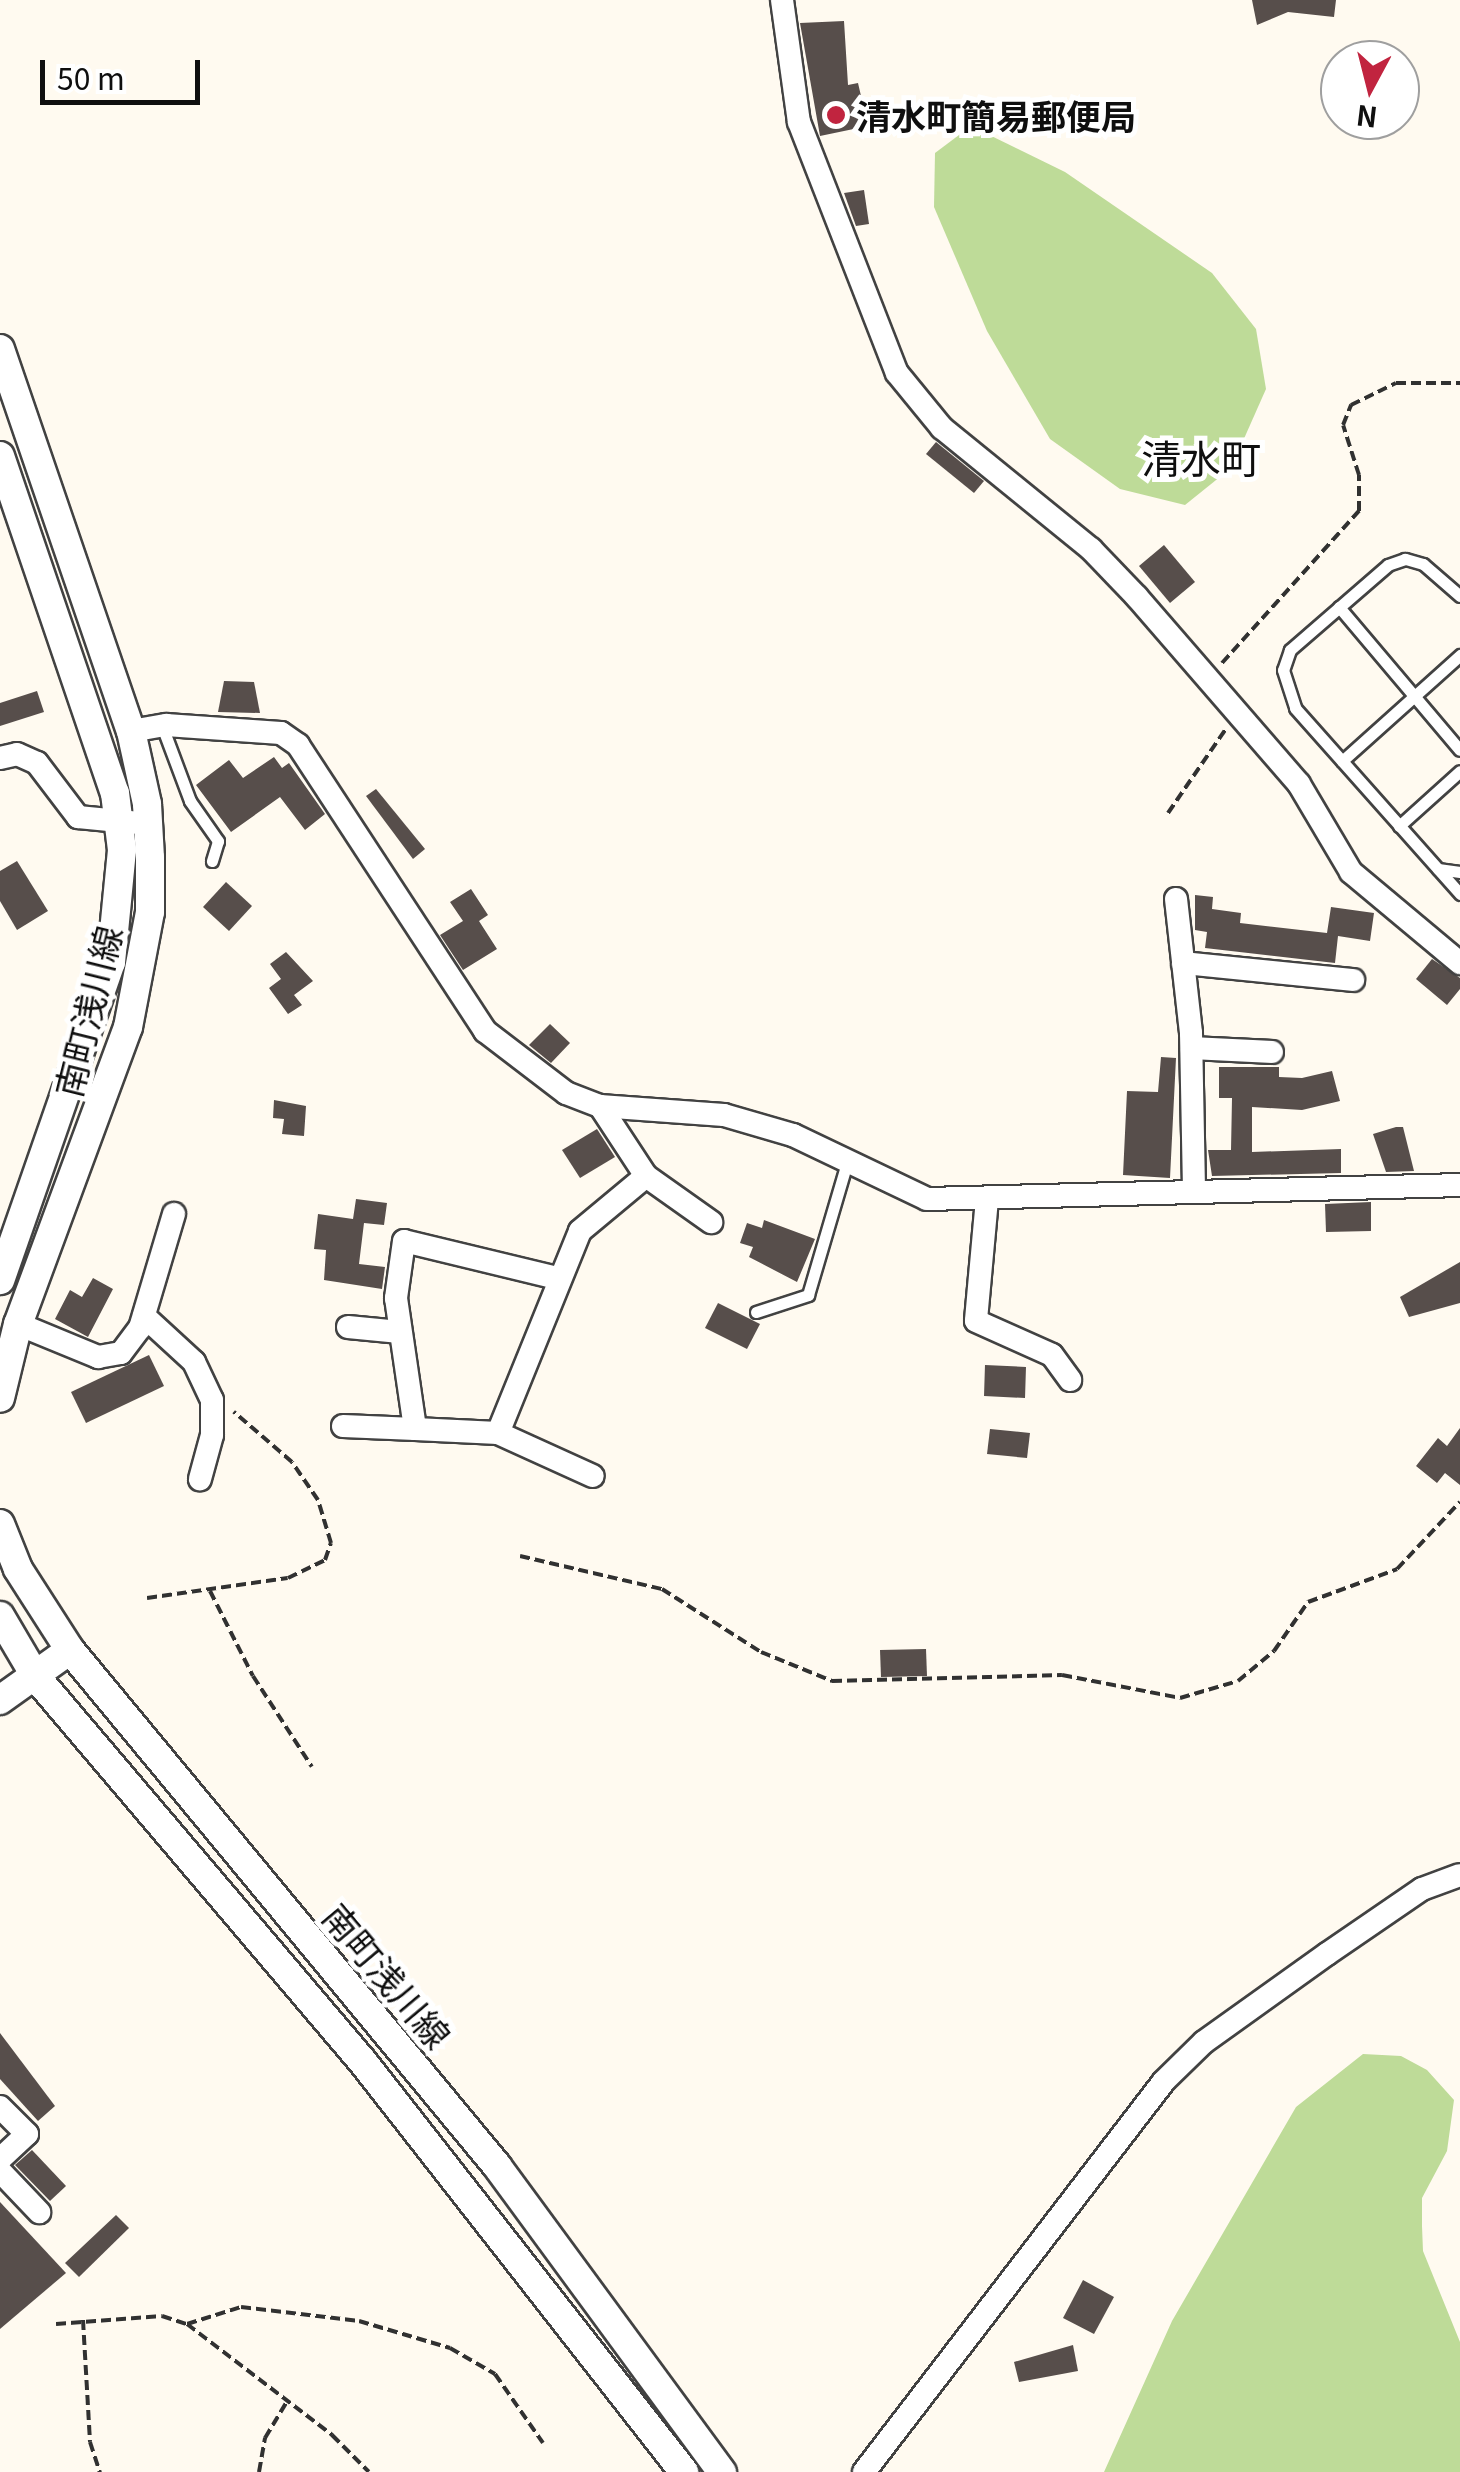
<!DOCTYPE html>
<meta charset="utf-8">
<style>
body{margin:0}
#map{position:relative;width:1460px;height:2472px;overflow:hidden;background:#fffaf0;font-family:Georgia,"Noto Sans JP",serif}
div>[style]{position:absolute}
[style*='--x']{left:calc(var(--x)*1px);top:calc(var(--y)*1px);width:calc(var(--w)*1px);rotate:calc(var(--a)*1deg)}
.forest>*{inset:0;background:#bedb98}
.building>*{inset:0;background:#574e4b}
.path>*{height:4px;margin-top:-2px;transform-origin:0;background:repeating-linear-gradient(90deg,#313131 0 10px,transparent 0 15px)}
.roads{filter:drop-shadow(2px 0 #424242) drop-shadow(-2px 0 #424242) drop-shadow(0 2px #424242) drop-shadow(0 -2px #424242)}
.service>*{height:11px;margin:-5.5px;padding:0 5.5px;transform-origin:5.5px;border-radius:5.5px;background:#fff}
.minor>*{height:22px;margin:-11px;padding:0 11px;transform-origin:11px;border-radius:11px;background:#fff}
.tertiary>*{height:28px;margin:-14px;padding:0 14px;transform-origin:14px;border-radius:14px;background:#fff}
.dots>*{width:28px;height:28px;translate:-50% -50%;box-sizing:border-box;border:5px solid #fff;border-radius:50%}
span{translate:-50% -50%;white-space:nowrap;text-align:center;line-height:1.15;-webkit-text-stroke:10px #fff;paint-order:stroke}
.poi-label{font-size:35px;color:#0f0f0f;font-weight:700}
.left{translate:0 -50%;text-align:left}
.street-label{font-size:35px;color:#0f0f0f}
.quarter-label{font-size:40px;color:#0f0f0f}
.north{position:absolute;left:1320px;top:40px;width:100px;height:100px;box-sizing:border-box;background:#fff;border:2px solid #9f9f9f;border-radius:50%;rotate:187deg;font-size:28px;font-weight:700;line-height:40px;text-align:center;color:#0f0f0f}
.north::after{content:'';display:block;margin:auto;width:35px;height:45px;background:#c1243f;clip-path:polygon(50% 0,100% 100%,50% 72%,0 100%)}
.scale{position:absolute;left:40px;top:60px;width:160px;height:45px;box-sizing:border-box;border:5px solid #0f0f0f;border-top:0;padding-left:12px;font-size:30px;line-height:35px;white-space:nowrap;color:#0f0f0f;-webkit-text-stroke:8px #fff;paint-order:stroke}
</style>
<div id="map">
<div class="forest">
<i style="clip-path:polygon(971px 126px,1065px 172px,1212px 273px,1256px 329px,1266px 389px,1231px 468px,1185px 505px,1120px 489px,1050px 439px,987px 331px,934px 207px,935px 153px)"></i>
<i style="clip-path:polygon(1363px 2054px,1401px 2056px,1427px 2070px,1454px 2100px,1447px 2151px,1422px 2198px,1422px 2226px,1423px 2251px,1460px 2342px,1460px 2472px,1104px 2472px,1172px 2321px,1296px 2107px)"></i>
</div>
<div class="building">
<i style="clip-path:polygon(1252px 0,1336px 0,1334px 17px,1288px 12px,1257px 25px)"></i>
<i style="clip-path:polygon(844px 21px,848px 85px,858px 83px,868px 126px,820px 136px,800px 23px)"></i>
<i style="clip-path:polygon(864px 190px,869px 224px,856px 226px,844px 193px)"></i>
<i style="clip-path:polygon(936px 442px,984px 481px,974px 493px,926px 454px)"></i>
<i style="clip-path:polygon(1164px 545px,1195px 582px,1170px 603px,1139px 566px)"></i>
<i style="clip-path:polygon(224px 681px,254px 682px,260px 713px,218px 712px)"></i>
<i style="clip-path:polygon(37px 691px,44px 712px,0 726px,0 703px)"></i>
<i style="clip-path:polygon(274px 757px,282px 768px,289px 763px,325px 814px,305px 830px,280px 797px,231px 832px,196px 785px,229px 760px,243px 778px)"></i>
<i style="clip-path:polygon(376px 789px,425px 849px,413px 859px,366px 796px)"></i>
<i style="clip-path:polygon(17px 861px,48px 911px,17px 930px,0 901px,0 871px)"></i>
<i style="clip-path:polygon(226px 882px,252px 906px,229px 931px,203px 907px)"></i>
<i style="clip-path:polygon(471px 889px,488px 915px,479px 921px,497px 949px,463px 970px,440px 935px,463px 921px,450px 902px)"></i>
<i style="clip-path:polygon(1195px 895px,1213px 897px,1212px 909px,1241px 913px,1240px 923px,1327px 933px,1331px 907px,1374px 913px,1370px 941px,1338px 936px,1335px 963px,1205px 948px,1207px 932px,1195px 930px)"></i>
<i style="clip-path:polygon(286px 952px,313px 981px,294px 995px,302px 1005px,288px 1014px,269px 988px,281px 979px,270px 964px)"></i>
<i style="clip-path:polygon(1432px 959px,1460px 978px,1460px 989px,1447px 1005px,1416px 979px)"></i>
<i style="clip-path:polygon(550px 1024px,570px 1043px,551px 1063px,529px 1045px)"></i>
<i style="clip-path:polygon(1161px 1057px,1176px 1058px,1170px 1178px,1123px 1175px,1127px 1091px,1158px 1092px)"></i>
<i style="clip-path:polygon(1219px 1067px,1279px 1067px,1279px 1077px,1302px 1078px,1332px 1071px,1340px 1101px,1302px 1110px,1252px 1107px,1252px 1152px,1341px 1149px,1341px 1173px,1212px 1176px,1208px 1150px,1231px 1150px,1232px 1098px,1219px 1098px)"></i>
<i style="clip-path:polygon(274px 1100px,306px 1106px,304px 1136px,282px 1134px,284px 1119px,273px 1118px)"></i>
<i style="clip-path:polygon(1396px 1127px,1403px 1127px,1414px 1171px,1386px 1172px,1373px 1134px)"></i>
<i style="clip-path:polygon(597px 1129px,615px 1157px,580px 1178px,562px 1150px)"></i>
<i style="clip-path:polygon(356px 1199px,387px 1203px,384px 1225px,364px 1223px,359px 1264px,385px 1267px,382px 1289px,324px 1280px,326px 1250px,314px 1249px,318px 1214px,353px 1219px)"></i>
<i style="clip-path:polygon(1371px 1202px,1371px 1231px,1326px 1232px,1325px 1204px)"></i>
<i style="clip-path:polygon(764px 1220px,815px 1239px,797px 1282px,749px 1257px,753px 1247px,740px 1243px,747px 1223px,762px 1228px)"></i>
<i style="clip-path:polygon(1460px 1262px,1460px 1303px,1409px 1317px,1400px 1297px)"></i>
<i style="clip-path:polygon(93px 1278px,113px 1289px,88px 1337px,55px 1319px,70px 1290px,82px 1297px)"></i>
<i style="clip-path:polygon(718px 1303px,760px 1324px,747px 1349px,705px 1328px)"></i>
<i style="clip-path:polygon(149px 1355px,164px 1386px,86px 1423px,71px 1392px)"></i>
<i style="clip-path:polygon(985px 1365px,1026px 1367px,1025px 1398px,984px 1396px)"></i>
<i style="clip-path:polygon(1460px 1428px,1460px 1485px,1445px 1473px,1437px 1483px,1416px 1466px,1438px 1438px,1447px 1446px)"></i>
<i style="clip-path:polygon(990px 1429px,1030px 1433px,1027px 1458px,987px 1454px)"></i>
<i style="clip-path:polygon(926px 1649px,927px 1676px,881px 1677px,880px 1650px)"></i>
<i style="clip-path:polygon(0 2033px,55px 2106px,38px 2121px,0 2079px)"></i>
<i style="clip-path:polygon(32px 2150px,66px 2186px,50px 2201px,15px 2165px)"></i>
<i style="clip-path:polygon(0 2202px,66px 2273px,0 2329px)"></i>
<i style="clip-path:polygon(116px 2215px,129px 2228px,79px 2277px,65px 2263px)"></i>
<i style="clip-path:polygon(1083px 2280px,1114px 2297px,1094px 2334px,1063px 2318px)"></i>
<i style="clip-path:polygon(1073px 2345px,1078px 2371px,1019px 2382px,1014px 2362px)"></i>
</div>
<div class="path">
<i style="--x:1222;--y:663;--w:205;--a:-48"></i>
<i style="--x:1359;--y:511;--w:36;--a:-90"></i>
<i style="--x:1359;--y:475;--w:52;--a:-107.7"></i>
<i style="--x:1343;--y:425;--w:22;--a:-68"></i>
<i style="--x:1351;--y:405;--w:50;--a:-26.1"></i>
<i style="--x:1396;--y:383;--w:64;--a:0"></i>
<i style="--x:1168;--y:813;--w:101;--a:-55.5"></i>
<i style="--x:520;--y:1556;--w:146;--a:13.1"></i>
<i style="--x:662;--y:1589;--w:117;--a:32.5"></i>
<i style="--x:761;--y:1652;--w:77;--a:22.2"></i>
<i style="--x:832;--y:1681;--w:230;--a:-1.5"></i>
<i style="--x:1062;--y:1675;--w:120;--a:11"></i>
<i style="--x:1180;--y:1698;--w:60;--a:-16.3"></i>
<i style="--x:1238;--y:1681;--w:47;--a:-39.8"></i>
<i style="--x:1274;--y:1651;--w:60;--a:-55.2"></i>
<i style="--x:1308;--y:1602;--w:95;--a:-20.3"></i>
<i style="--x:1397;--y:1569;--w:92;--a:-46.8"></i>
<i style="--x:210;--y:1591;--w:95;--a:63.2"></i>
<i style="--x:253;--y:1676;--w:108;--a:57"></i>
<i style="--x:147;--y:1598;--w:142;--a:-8.1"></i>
<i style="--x:288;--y:1578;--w:41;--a:-25.9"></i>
<i style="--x:325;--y:1560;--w:18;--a:-71"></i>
<i style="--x:331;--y:1543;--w:45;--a:-106.8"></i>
<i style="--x:318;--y:1500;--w:46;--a:-124.4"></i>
<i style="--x:292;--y:1462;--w:77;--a:-139.2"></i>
<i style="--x:83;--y:2320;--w:122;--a:86.7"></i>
<i style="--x:90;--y:2442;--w:32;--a:72"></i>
<i style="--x:56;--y:2324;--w:106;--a:-4.3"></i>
<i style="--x:162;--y:2316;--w:26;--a:18"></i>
<i style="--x:187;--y:2324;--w:183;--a:37.4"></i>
<i style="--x:332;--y:2435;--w:52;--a:45"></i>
<i style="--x:187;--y:2324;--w:57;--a:-17.5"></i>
<i style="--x:241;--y:2307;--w:119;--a:6.8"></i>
<i style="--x:359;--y:2321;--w:95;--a:16.5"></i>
<i style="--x:450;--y:2348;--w:52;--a:30"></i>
<i style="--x:495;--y:2374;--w:84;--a:55.2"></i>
<i style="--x:259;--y:2472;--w:35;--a:-80"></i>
<i style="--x:265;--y:2438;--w:41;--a:-59"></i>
</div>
<div class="roads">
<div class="service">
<i style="--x:1460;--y:596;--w:49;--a:-139.1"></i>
<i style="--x:1423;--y:564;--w:19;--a:-164"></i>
<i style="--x:1405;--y:559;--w:18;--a:161"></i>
<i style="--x:1388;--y:565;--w:130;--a:139.1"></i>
<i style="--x:1290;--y:650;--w:21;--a:109"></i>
<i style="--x:1283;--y:670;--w:40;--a:72"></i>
<i style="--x:1295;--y:708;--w:249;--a:48.4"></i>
<i style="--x:1339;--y:607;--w:187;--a:49.8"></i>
<i style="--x:162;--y:726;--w:80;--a:69.5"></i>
<i style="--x:190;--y:801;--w:49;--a:55"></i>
<i style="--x:218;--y:841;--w:21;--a:107"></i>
<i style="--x:1342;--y:761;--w:159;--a:-41.9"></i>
<i style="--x:1399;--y:826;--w:82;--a:-42"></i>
<i style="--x:1438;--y:869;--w:22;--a:8"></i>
<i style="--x:756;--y:1312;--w:55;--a:-18.1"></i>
<i style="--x:808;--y:1295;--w:134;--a:-73.6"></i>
</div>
<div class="minor">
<i style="--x:782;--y:0;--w:123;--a:82.1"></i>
<i style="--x:799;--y:122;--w:269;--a:68.7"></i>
<i style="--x:897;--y:373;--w:71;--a:50.7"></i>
<i style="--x:942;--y:428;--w:192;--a:39.1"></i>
<i style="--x:1091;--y:549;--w:66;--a:46.2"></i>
<i style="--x:1137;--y:597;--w:247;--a:49.1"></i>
<i style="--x:1299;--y:784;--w:102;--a:59.4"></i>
<i style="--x:1351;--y:872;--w:142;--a:39.9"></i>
<i style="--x:131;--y:731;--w:36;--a:-10"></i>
<i style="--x:166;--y:725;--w:115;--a:4"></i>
<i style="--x:281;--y:733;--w:21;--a:35"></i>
<i style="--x:298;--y:745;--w:342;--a:56.8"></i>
<i style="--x:485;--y:1031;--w:102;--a:37.4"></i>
<i style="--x:566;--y:1093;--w:36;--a:21"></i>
<i style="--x:600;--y:1106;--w:124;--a:4.2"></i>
<i style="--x:724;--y:1115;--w:72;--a:16.2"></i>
<i style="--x:793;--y:1135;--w:148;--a:25.5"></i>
<i style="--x:927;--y:1199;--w:533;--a:-1.5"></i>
<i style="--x:0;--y:758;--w:17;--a:-13"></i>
<i style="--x:17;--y:754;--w:22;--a:24"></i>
<i style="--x:37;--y:763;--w:68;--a:52.8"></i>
<i style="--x:78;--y:817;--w:72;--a:5.6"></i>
<i style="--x:1176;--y:899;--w:135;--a:83.6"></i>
<i style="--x:1191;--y:1033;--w:159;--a:88.9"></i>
<i style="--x:1183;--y:963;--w:171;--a:5.7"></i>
<i style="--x:1192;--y:1048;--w:80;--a:2.9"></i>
<i style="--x:646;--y:1176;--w:80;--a:35.3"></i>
<i style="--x:987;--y:1199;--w:122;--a:95.2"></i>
<i style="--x:976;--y:1321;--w:83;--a:24.1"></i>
<i style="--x:1052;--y:1355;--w:31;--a:54"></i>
<i style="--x:557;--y:1278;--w:157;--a:-166.4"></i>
<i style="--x:404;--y:1241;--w:58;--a:98"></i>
<i style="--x:396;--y:1298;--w:132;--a:81.7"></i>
<i style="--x:415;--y:1429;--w:83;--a:2.8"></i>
<i style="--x:498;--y:1433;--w:218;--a:-67.9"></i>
<i style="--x:580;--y:1231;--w:86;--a:-39.8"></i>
<i style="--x:646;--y:1176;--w:84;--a:-123.3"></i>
<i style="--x:144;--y:1316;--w:68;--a:42.6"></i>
<i style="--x:194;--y:1362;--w:42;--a:64.7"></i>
<i style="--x:212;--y:1400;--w:35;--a:90"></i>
<i style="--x:212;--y:1435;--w:46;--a:105.3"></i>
<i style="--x:18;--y:1324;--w:87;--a:22.4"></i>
<i style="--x:98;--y:1357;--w:23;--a:-10"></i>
<i style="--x:121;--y:1353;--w:31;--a:-53"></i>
<i style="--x:140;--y:1328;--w:119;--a:-73.4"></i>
<i style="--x:348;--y:1327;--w:52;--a:5.5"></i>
<i style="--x:343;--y:1426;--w:72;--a:2.4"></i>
<i style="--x:498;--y:1433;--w:104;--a:24.4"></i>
<i style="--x:0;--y:2107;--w:38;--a:45"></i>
<i style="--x:27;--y:2134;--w:37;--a:137"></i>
<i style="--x:0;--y:2171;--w:57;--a:46.4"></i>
<i style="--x:864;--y:2472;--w:491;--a:-52.5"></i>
<i style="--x:1163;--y:2082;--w:57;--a:-44.3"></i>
<i style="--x:1204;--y:2042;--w:151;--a:-35.6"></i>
<i style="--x:1327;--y:1954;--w:115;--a:-34.4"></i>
<i style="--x:1422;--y:1889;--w:40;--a:-20.2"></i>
</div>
<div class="tertiary">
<i style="--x:0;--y:349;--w:404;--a:71.1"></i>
<i style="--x:131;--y:731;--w:75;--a:77.6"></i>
<i style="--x:147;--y:804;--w:54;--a:86.8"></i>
<i style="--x:150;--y:858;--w:54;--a:90"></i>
<i style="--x:150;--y:912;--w:117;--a:100.8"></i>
<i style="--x:128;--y:1027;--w:317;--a:110.3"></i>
<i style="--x:18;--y:1324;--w:76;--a:103.7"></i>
<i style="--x:0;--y:456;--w:356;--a:71.2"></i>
<i style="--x:115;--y:793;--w:57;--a:83"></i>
<i style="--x:122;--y:850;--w:113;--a:95.6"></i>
<i style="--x:111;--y:962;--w:337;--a:109.2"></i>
<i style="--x:0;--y:1524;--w:48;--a:68.2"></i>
<i style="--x:18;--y:1569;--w:96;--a:57.3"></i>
<i style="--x:70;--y:1650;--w:670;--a:50.39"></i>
<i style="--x:497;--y:2166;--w:380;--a:53.7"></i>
<i style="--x:0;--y:1616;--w:71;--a:59.5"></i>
<i style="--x:36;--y:1677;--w:505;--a:49.66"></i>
<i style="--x:363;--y:2062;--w:521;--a:51.94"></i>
<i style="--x:0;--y:1700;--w:86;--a:-35.5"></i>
</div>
</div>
<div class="dots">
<i style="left:836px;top:115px;background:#c1243f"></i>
</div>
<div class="poi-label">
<span class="left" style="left:856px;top:115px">清水町簡易郵便局</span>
</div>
<div class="street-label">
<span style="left:87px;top:1011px;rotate:-76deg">南町浅川線</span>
<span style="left:388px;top:1975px;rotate:50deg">南町浅川線</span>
</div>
<div class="quarter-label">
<span style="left:1201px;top:457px">清水町</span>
</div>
<div class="north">N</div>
<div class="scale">50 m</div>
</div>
